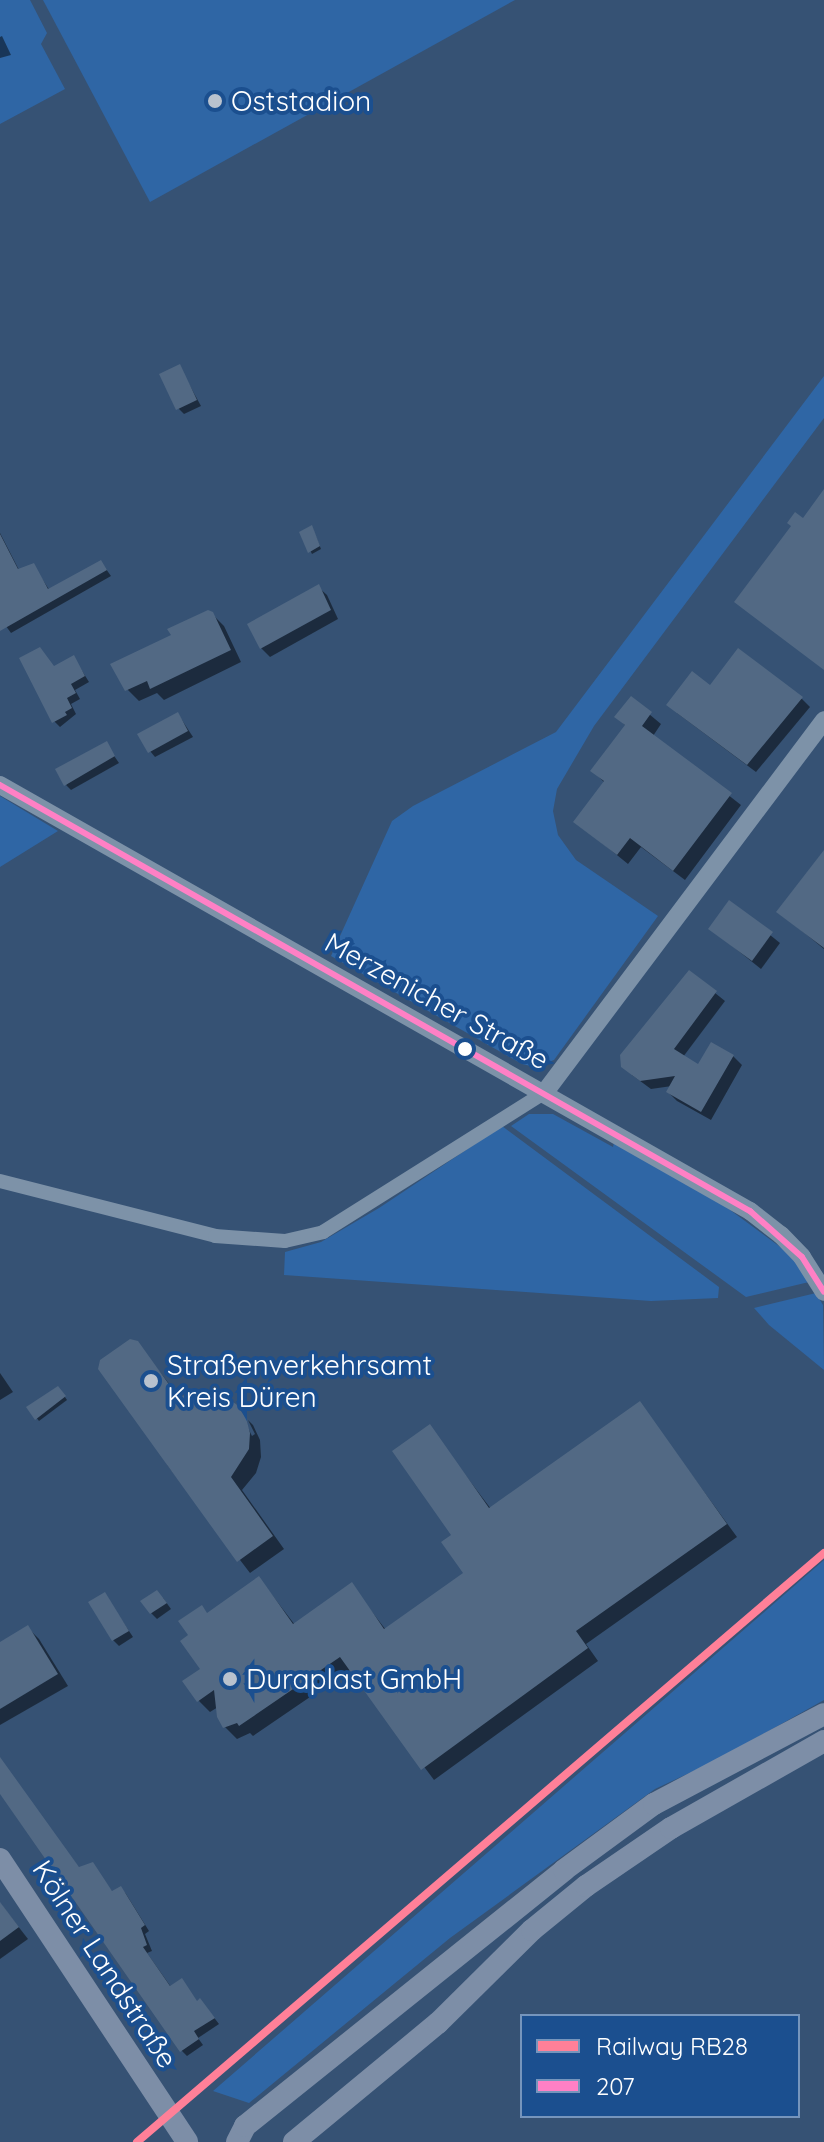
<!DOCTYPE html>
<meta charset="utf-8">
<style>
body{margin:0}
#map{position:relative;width:824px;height:2142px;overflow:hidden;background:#365274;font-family:Quicksand,sans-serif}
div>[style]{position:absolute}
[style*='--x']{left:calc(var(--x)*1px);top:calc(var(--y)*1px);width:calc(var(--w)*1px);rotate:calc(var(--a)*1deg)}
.green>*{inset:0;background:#2f66a5}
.shadow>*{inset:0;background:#0007}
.building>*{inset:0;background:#526984}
.minor>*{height:14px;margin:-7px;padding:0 7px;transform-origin:7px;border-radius:7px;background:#7d92a8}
.tertiary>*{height:18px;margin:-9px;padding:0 9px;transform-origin:9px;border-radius:9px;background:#7d92a8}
.primary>*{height:22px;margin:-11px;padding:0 11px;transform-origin:11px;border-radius:11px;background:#7d8ea7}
.bus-1>*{height:6px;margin:-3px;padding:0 3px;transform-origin:3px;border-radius:3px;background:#ff80c5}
.rail-1>*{height:8px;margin:-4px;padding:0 4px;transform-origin:4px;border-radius:4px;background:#ff8098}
.dots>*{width:22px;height:22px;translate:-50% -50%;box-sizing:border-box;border:4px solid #1b4f8f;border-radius:50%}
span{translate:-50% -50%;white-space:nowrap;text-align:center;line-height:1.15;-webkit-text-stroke:8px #1b4f8f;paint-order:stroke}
.poi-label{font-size:28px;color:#fff}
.left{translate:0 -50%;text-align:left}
.street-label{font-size:28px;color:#fff}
.legend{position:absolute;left:520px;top:2014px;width:280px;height:104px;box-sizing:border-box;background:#1b4f8f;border:2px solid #7695bc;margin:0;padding:10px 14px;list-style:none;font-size:24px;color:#fff}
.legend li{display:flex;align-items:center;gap:16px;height:40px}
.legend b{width:40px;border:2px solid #7695bc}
</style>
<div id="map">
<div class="green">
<i style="clip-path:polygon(0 0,30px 0,47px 33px,41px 44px,65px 89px,0 124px)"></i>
<i style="clip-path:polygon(43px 0,515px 0,150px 202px)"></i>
<i style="clip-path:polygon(824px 376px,824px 418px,594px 726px,557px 789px,553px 811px,558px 835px,576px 860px,658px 916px,554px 1060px,535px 1067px,522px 1064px,331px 956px,392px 821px,413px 806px,556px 732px)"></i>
<i style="clip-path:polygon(0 796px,58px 831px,0 867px)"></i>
<i style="clip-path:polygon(529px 1114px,553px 1114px,613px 1147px,614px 1142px,722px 1204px,791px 1255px,809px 1282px,746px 1297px,511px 1126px)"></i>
<i style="clip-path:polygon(502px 1126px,719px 1287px,718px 1298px,651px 1301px,284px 1275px,285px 1252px,321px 1242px,379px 1208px)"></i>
<i style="clip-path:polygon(816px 1293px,823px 1305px,824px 1370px,769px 1325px,754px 1308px)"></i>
<i style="clip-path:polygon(824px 1560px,824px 1700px,715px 1761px,655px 1789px,450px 1938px,249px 2103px,213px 2091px)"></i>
</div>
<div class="shadow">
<i style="clip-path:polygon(2px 36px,11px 55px,0 58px,0 37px)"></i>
<i style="clip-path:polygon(179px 366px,201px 406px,184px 414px,178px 408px)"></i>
<i style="clip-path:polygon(312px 527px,321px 549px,312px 554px,301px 533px)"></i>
<i style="clip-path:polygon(0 533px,19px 570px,33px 565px,50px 591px,101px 562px,111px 576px,11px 633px,0 618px)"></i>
<i style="clip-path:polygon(318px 587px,327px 595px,338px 619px,270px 657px,261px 648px)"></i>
<i style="clip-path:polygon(211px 613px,224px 626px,241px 662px,164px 700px,157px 693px,139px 701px,127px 689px,174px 635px)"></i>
<i style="clip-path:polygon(74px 658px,89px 682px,75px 690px,80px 699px,71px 704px,76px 714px,60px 727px,54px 721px,55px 668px)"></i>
<i style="clip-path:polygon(711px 687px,802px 699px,810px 707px,756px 772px,677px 713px)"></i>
<i style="clip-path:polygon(631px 699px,661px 724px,653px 736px,741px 805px,685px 880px,641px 847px,628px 864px,576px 822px,605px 783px,593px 771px,626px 726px,617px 717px)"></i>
<i style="clip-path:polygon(178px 714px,193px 737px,155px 757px,150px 751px)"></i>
<i style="clip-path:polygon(106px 744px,119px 763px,71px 790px,66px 785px)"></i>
<i style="clip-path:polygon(824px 853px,824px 949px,779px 912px)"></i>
<i style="clip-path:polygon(730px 903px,780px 943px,761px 969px,711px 929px)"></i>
<i style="clip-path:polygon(689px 972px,725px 1001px,683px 1057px,699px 1067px,733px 1056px,742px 1065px,711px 1120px,677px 1101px,668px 1092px,672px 1086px,651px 1089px,632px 1075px)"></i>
<i style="clip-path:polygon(137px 1343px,181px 1399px,240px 1412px,252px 1436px,255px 1434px,248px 1420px,253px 1425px,260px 1440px,261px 1457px,256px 1473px,242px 1490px,284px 1549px,250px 1573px,168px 1466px,159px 1448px)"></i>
<i style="clip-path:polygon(0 1373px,13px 1392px,0 1400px)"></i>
<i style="clip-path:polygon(60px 1390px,67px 1400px,39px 1421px,29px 1408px)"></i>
<i style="clip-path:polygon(640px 1404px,737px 1537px,586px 1644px,598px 1661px,434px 1780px,351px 1669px,253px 1736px,250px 1733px,237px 1739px,225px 1727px,218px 1707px,210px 1712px,199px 1701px,208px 1614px,259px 1578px,295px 1625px,351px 1585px,386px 1630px,466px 1574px,429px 1427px,491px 1509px)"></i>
<i style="clip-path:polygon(105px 1595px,133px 1637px,119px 1646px,113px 1640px)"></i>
<i style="clip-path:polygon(163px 1598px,171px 1609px,157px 1619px,151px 1613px)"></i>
<i style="clip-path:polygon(28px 1628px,39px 1639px,68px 1686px,0 1725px,0 1644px)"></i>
<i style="clip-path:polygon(0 1763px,80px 1869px,93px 1865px,113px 1893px,121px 1888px,126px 1894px,149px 1931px,145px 1934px,152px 1951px,147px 1953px,171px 1987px,205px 2006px,219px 2024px,198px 2038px,203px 2045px,187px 2056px,182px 2051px,0 1793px)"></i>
<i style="clip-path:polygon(0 1903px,28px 1939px,0 1959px)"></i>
</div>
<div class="building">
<i style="clip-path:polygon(180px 364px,197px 400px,176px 410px,159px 374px)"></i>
<i style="clip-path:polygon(824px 489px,824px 670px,734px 602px,791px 526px,787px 523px,795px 512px,803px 518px)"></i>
<i style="clip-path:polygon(312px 525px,320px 546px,308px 553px,299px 532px)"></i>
<i style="clip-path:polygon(0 534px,18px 569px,34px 563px,48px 589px,101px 560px,107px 570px,0 631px)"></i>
<i style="clip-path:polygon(319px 584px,331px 610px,260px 649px,247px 624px)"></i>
<i style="clip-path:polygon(208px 610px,213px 612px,231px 650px,150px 689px,147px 681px,125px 691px,110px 664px,171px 635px,167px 629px)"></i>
<i style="clip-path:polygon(40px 647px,54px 666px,74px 655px,85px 676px,71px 684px,76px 693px,67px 698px,72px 708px,65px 712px,67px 715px,52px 723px,19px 658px)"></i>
<i style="clip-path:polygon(738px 648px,803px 697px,747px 765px,666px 705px,692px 671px,710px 685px)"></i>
<i style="clip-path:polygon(631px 696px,652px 712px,642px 726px,732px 793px,673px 871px,630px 838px,617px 855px,573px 822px,604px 781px,590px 771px,625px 725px,614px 717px)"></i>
<i style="clip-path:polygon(178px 712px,188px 731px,148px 753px,137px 734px)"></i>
<i style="clip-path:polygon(107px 741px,115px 756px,64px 786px,55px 769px)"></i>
<i style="clip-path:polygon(824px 850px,824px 948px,776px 912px)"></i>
<i style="clip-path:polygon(729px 900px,773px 932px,752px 961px,708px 929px)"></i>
<i style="clip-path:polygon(689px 970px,717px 991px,674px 1049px,698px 1064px,711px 1042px,734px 1055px,701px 1112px,666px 1092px,675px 1076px,640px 1081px,621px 1067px,620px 1055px)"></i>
<i style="clip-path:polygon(130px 1339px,138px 1341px,178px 1397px,200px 1391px,217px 1393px,236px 1404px,246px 1418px,250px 1433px,249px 1449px,231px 1477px,273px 1536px,237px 1562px,98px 1369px,100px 1360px)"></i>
<i style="clip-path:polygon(58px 1386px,66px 1396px,35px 1420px,26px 1407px)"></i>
<i style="clip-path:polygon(640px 1401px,727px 1524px,576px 1631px,588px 1648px,421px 1770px,340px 1657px,239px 1726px,237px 1723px,223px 1728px,217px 1717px,214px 1690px,197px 1702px,182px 1681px,200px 1669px,180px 1641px,188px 1635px,178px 1621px,202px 1605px,207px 1613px,259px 1576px,293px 1624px,352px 1582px,384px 1629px,463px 1573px,441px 1542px,451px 1535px,392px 1451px,430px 1424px,489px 1508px)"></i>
<i style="clip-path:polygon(157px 1590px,167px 1603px,150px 1614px,140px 1601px)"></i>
<i style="clip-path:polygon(105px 1592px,129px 1631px,112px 1641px,88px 1602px)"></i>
<i style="clip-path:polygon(28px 1625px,58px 1674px,0 1709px,0 1642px)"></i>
<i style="clip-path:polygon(0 1757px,79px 1867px,93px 1862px,112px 1891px,121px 1886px,145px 1925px,141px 1928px,147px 1945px,143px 1947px,170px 1986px,182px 1978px,197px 2001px,200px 1998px,215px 2018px,194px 2031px,199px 2039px,180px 2052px,0 1794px)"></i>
<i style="clip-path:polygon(0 1902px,19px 1927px,0 1941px)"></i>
</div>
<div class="minor">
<i style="--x:0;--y:1181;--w:222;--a:14.3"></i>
<i style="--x:215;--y:1236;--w:70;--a:4.1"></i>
<i style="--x:285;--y:1241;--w:39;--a:-13"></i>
<i style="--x:323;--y:1232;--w:262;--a:-32.2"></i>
</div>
<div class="tertiary">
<i style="--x:0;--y:785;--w:863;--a:29.6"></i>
<i style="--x:750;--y:1211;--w:39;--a:38"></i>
<i style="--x:781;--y:1235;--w:30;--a:46"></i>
<i style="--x:802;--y:1257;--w:41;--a:57.8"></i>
<i style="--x:545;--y:1092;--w:465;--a:-53.1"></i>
</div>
<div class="primary">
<i style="--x:0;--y:1859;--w:339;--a:56.5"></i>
<i style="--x:237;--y:2142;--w:18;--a:-63"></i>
<i style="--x:245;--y:2126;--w:409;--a:-38.7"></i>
<i style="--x:564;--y:1870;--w:112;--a:-36.3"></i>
<i style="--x:654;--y:1804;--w:192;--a:-27.9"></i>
<i style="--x:294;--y:2142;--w:187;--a:-39.6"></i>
<i style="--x:438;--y:2023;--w:132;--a:-44.7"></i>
<i style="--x:532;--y:1930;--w:70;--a:-39.2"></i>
<i style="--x:586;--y:1886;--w:103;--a:-34.3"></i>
<i style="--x:671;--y:1828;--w:176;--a:-29.6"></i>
</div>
<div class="bus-1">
<i style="--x:0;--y:785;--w:863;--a:29.6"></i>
<i style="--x:750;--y:1211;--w:69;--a:41.5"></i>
<i style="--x:802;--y:1257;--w:41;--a:57.8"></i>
</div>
<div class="rail-1">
<i style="--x:137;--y:2142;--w:905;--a:-40.61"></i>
</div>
<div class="dots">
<i style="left:215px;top:101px;background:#b9c2ce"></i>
<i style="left:465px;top:1049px;background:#fff"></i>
<i style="left:151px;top:1381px;background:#b9c2ce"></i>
<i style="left:230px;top:1679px;background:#b9c2ce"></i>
</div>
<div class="poi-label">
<span class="left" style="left:231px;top:101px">Oststadion</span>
<span class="left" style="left:167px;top:1381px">Straßenverkehrsamt<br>Kreis Düren</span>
<span class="left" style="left:246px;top:1679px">Duraplast GmbH</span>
</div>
<div class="street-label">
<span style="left:437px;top:1001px;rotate:29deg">Merzenicher Straße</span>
<span style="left:105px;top:1964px;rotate:57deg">Kölner Landstraße</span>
</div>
<ul class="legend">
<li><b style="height:10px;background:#ff8098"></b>Railway RB28</li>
<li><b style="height:10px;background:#ff80c5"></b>207</li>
</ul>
</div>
